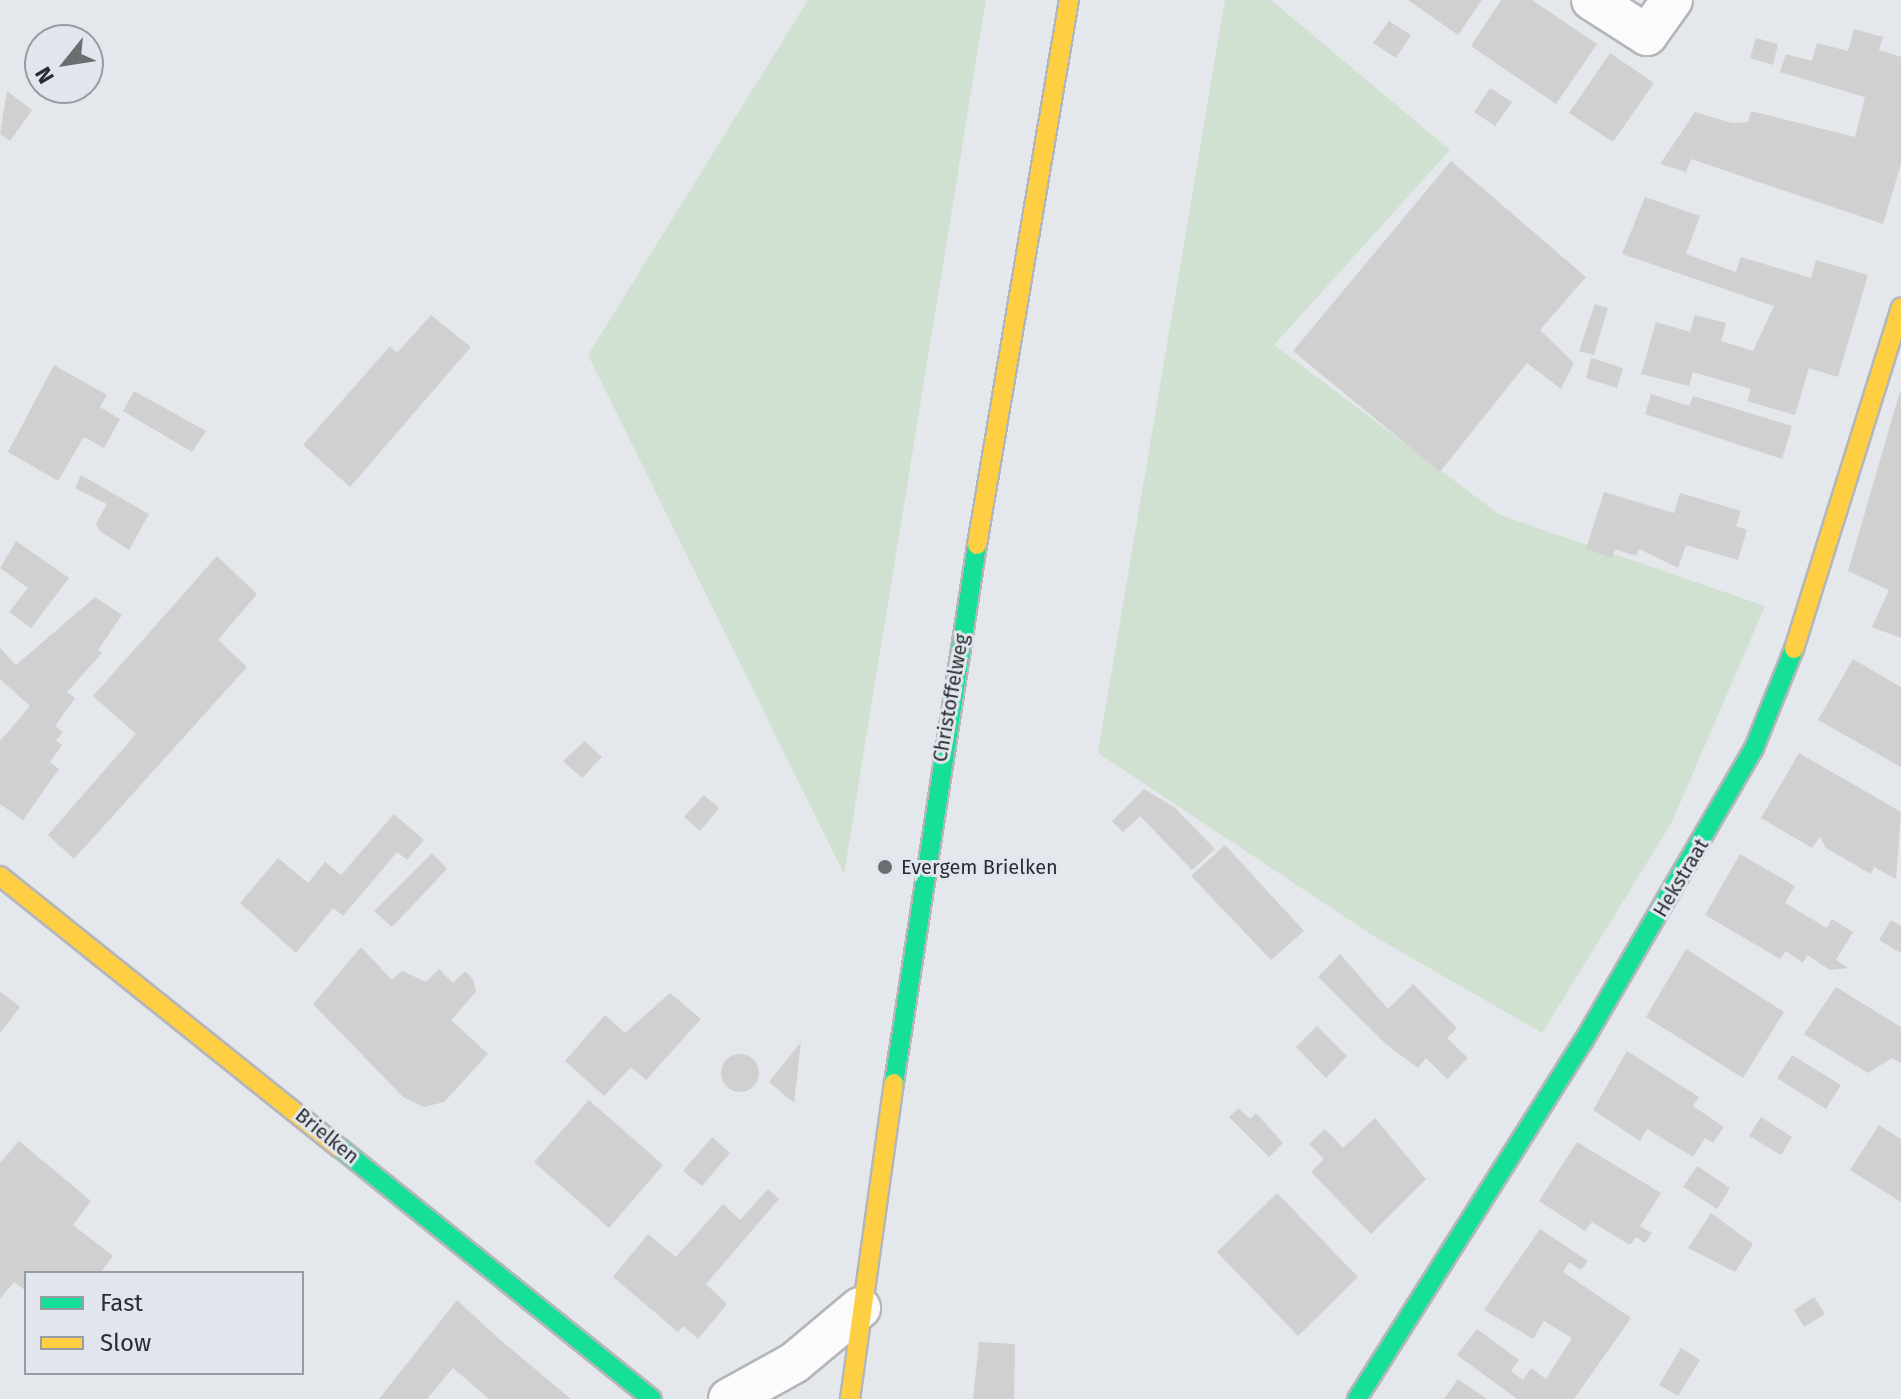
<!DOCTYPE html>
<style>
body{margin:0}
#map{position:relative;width:1901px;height:1399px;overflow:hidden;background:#e4e7eb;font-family:"Fira Sans",sans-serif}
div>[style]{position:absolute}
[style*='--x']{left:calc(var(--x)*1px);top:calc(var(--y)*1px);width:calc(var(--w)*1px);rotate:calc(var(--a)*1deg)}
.green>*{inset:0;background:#d1e1d1}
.building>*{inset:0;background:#d1d0d1}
.round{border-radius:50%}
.roads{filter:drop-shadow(2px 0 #b4b6ba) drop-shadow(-2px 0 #b4b6ba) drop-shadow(0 2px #b4b6ba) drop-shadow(0 -2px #b4b6ba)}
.street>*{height:40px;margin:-20px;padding:0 20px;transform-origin:20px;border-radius:20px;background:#fbfbfc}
.fast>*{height:18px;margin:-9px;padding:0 9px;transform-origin:9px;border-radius:9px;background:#16e098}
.slow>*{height:18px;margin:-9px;padding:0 9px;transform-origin:9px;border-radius:9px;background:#ffcf43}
.dots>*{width:22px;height:22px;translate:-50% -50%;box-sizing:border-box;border:4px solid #e1e6ee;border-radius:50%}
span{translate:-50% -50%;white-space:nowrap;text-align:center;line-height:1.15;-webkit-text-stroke:6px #e1e6ee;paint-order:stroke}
.street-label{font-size:20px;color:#2a2c2f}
.poi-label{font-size:20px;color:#2a2c2f}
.left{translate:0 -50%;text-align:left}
.legend{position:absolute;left:24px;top:1271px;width:280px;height:104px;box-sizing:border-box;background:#e1e6ee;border:2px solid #989ca2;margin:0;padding:10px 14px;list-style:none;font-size:24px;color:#2a2c2f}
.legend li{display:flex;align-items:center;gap:16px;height:40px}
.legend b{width:40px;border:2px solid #989ca2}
.north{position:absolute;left:24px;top:24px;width:80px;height:80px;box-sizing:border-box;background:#e1e6ee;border:2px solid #989ca2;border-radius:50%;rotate:240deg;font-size:22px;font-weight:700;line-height:32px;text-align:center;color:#2a2c2f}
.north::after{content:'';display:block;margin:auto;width:28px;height:36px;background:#6b6d71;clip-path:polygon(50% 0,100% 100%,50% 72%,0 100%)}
</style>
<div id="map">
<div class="green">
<i style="clip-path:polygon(808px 0,986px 0,844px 874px,588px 355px)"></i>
<i style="clip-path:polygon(1225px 0,1271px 0,1450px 150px,1274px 345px,1500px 515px,1765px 606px,1672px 822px,1542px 1033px,1372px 935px,1098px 753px)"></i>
</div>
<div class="building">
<i style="clip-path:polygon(1408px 0,1482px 0,1458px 35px)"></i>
<i style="clip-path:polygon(1501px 0,1532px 0,1597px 44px,1556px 104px,1471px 46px)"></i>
<i style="clip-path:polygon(1389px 21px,1411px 35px,1396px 58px,1373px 43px)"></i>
<i style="clip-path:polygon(1854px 29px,1883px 37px,1879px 50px,1901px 57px,1901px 164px,1883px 224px,1691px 159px,1686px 172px,1660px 164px,1695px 112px,1732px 123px,1748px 122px,1751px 111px,1855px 137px,1865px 97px,1780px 72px,1786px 54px,1812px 61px,1817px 43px,1848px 51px)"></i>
<i style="clip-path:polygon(1756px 38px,1778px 44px,1773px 65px,1750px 58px)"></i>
<i style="clip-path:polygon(1610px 53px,1654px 83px,1613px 142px,1569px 113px)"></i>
<i style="clip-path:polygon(1490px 88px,1512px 102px,1495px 126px,1474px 112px)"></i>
<i style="clip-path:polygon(7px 91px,32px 110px,10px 141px,0 134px)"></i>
<i style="clip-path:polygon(1451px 161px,1586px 277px,1540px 330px,1574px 363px,1561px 389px,1527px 363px,1440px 472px,1293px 351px)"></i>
<i style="clip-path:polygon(1645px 197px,1700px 216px,1686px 254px,1736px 272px,1741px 257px,1811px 278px,1816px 260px,1868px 275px,1838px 377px,1809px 368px,1795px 415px,1747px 401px,1751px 389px,1693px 372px,1689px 386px,1641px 374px,1656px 322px,1690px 332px,1695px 315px,1726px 323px,1721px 341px,1753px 351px,1774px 306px,1622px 254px)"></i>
<i style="clip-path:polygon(1595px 304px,1608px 308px,1594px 355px,1579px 351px)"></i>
<i style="clip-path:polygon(431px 315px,471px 347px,350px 487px,303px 445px,390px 346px,397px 353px)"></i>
<i style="clip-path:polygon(1591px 358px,1623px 368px,1617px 388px,1586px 378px)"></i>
<i style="clip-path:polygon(54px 365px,107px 395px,100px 407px,120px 419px,104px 448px,84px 437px,58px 481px,8px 452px)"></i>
<i style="clip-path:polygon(134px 391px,206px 431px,192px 452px,123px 411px)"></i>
<i style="clip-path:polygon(1900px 391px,1901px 391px,1901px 638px,1872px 627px,1889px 590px,1848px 571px)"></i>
<i style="clip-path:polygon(1651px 394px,1689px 406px,1693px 396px,1792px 426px,1782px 459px,1645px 414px)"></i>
<i style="clip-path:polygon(81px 475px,149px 514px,129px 550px,100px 531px,96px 524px,107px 504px,75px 488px)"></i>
<i style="clip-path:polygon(1604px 492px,1674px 513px,1680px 493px,1741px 511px,1736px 526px,1747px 530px,1738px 560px,1686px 545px,1678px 568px,1639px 549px,1636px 556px,1615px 549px,1612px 558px,1586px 549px)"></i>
<i style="clip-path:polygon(16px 541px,69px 578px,31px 628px,9px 612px,28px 588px,0 568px)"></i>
<i style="clip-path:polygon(217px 556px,257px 594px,218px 640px,247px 667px,74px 859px,48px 835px,136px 734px,93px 696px)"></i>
<i style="clip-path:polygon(95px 597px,122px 615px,98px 650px,102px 653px,67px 692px,75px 698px,55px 726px,63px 732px,56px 741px,62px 745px,50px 762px,59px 769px,23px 820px,0 804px,0 741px,30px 706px,0 679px,0 648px,16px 665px)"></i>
<i style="clip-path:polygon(1853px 659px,1901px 687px,1901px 767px,1818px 720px)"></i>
<i style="clip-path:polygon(585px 741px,602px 757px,582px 778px,563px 761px)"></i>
<i style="clip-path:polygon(1799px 753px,1901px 812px,1896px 879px,1874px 867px,1871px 874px,1826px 848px,1820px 837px,1812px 848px,1761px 818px)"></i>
<i style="clip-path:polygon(1144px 789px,1174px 807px,1215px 849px,1192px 870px,1140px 816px,1123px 832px,1112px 821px)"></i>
<i style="clip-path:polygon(704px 795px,719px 808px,700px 831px,684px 817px)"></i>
<i style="clip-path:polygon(394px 814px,424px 840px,407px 860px,397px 852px,343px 916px,333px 908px,296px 953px,240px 903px,278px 858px,308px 883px,325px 862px,341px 875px)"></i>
<i style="clip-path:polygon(1225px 845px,1304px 931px,1271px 960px,1191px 876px)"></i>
<i style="clip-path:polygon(432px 853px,447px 869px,392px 927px,374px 911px)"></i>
<i style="clip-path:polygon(1740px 854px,1795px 886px,1785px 903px,1827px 928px,1832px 919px,1853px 932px,1836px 960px,1848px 968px,1830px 970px,1807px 955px,1803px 963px,1786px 951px,1780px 959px,1705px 915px)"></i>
<i style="clip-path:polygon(1891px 920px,1901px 926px,1901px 953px,1879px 940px)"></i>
<i style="clip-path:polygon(361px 947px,392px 980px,402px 971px,426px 982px,439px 969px,453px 983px,465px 971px,473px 979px,476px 992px,451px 1020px,488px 1054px,444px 1102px,424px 1107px,403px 1097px,313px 1004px)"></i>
<i style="clip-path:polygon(1686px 949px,1784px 1012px,1743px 1078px,1646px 1017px)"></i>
<i style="clip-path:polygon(1340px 954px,1388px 1009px,1413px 984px,1457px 1028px,1447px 1038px,1468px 1058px,1447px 1079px,1426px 1058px,1418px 1068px,1387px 1045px,1318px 977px)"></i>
<i style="clip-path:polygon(1836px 987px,1901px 1027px,1901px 1063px,1892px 1058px,1868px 1073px,1804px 1034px)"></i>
<i style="clip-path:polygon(0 991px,20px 1007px,0 1033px)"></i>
<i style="clip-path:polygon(670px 993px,701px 1019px,646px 1080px,631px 1067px,604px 1096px,565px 1061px,605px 1015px,625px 1033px)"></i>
<i style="clip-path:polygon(1317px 1026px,1347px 1056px,1326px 1078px,1296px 1047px)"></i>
<i style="clip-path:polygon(801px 1042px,794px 1103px,769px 1082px)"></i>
<i style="clip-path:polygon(1627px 1051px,1699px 1097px,1693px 1106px,1724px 1127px,1713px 1143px,1705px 1138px,1693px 1157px,1647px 1129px,1640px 1141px,1593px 1110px)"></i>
<i class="round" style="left:721px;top:1054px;width:38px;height:38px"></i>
<i style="clip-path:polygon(1792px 1055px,1841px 1085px,1826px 1109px,1777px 1078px)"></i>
<i style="clip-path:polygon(589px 1100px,663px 1165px,609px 1228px,534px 1162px)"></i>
<i style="clip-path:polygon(1238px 1108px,1250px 1119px,1256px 1113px,1283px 1143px,1269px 1157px,1229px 1117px)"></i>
<i style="clip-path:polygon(1761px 1117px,1792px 1137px,1781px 1155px,1749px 1136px)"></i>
<i style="clip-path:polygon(1375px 1118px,1426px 1179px,1371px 1234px,1311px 1172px,1324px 1159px,1309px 1144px,1325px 1129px,1343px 1148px)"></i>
<i style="clip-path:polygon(1879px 1125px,1901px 1139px,1901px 1202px,1850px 1170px)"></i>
<i style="clip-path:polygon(712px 1137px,730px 1153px,702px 1186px,683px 1171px)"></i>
<i style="clip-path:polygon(19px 1141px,91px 1201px,73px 1225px,113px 1256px,100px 1273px,26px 1273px,26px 1291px,14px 1282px,0 1299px,0 1163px)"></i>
<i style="clip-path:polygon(1577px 1142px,1661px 1193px,1640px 1226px,1652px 1233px,1645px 1243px,1636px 1237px,1630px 1245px,1592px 1222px,1585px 1231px,1539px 1201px)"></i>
<i style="clip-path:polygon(1697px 1166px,1730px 1188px,1717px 1209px,1683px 1187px)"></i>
<i style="clip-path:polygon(768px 1189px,779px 1199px,706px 1284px,727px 1304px,698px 1339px,683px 1326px,678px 1332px,613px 1277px,648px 1234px,676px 1257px,723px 1204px,740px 1220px)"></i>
<i style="clip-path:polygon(1277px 1193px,1358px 1277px,1298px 1336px,1217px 1252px)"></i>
<i style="clip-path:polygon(1711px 1213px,1753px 1244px,1735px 1272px,1688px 1248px)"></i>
<i style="clip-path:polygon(1540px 1229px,1588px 1261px,1581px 1270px,1569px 1262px,1563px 1272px,1631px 1318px,1574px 1399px,1517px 1399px,1457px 1355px,1477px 1329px,1519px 1360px,1511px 1371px,1523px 1380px,1531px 1368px,1546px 1379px,1556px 1363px,1572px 1338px,1544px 1321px,1533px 1339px,1484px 1310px)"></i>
<i style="clip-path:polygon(1814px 1297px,1825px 1314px,1804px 1327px,1794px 1310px)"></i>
<i style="clip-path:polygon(457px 1300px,498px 1338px,571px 1399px,489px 1399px,453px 1368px,427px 1399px,379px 1399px)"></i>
<i style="clip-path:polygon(979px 1342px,1015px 1344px,1014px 1399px,973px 1399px)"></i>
<i style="clip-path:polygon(1681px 1348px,1700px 1360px,1678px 1396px,1659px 1385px)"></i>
<i style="clip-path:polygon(1458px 1379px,1487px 1399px,1444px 1399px)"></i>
</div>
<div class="roads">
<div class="street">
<i style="--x:1592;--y:0;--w:65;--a:32.5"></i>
<i style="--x:1647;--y:35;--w:43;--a:-54.5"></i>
<i style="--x:729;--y:1399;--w:74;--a:-29"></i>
<i style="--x:794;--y:1363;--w:86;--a:-39.8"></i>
</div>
<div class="fast">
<i style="--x:894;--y:1083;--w:544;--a:-81.23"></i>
<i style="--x:340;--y:1148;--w:400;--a:38.8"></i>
<i style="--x:1357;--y:1399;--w:423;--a:-57.7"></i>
<i style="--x:1583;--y:1042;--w:340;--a:-59.8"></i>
<i style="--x:1754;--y:748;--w:107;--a:-68"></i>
</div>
<div class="slow">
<i style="--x:977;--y:545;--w:553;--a:-80.42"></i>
<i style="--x:1794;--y:649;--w:358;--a:-72.6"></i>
<i style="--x:0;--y:876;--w:435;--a:38.7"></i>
<i style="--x:850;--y:1399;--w:319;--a:-82.1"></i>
</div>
</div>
<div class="dots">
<i style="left:885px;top:867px;background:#6b6d71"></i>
</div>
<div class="street-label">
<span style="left:951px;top:698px;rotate:-80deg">Christoffelweg</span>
<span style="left:1681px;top:878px;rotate:-59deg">Hekstraat</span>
<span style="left:327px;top:1136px;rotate:39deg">Brielken</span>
</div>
<div class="poi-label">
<span class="left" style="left:901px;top:867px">Evergem Brielken</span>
</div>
<ul class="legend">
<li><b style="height:10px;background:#16e098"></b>Fast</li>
<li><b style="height:10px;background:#ffcf43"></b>Slow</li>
</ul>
<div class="north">N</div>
</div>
